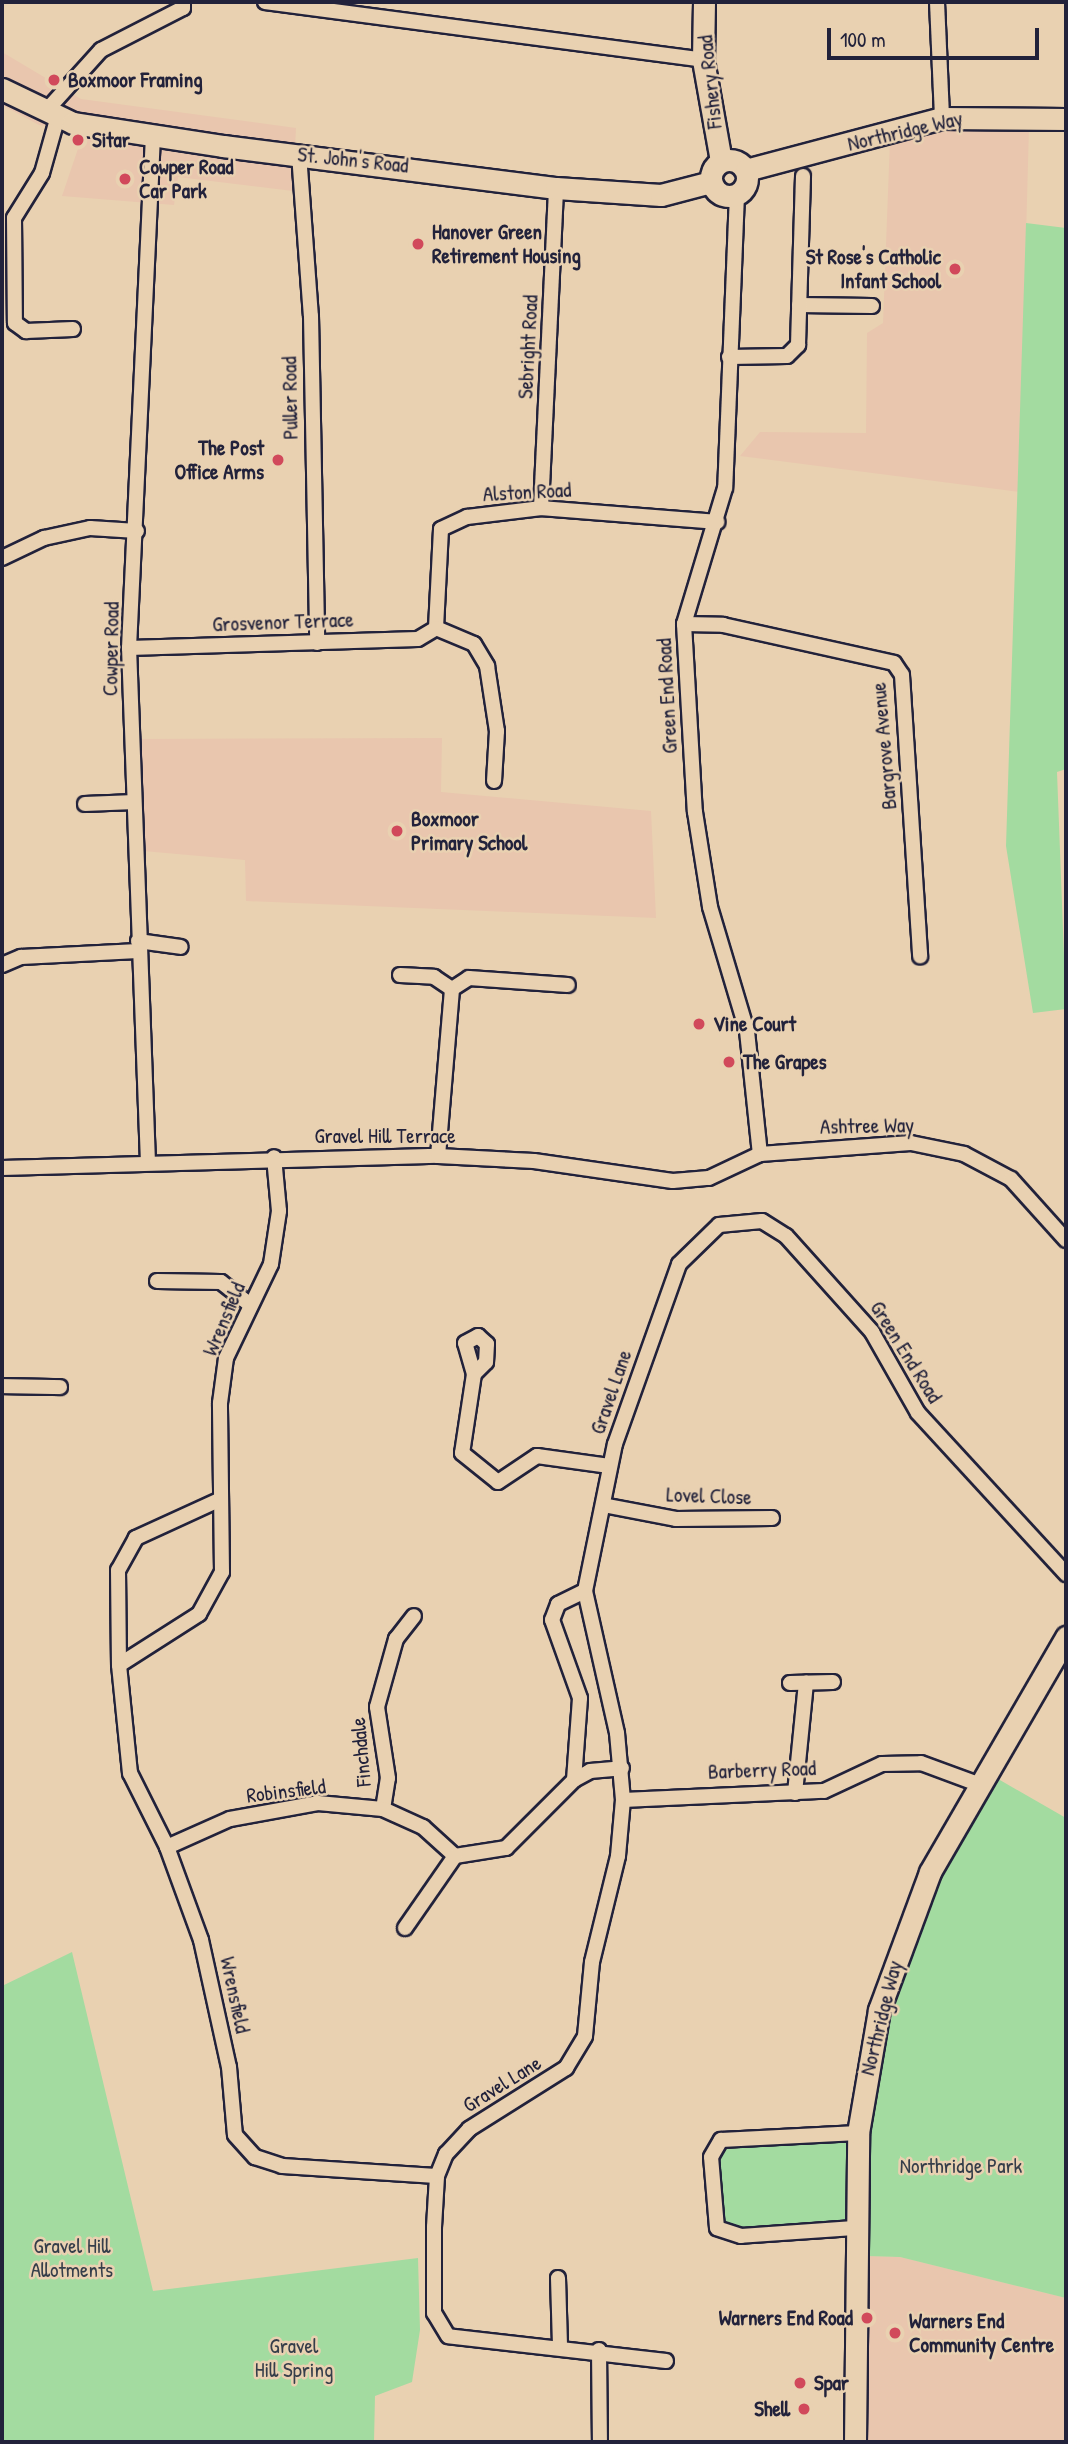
<!DOCTYPE html>
<style>
body{margin:0}
#map{position:relative;width:1068px;height:2444px;overflow:hidden;background:#e9d1b1;font-family:"Patrick Hand",sans-serif}
div>[style]{position:absolute}
[style*='--x']{left:calc(var(--x)*1px);top:calc(var(--y)*1px);width:calc(var(--w)*1px);rotate:calc(var(--a)*1deg)}
.built>*{inset:0;background:#e9c6ae}
.green>*{inset:0;background:#a3dba0}
.roads{filter:drop-shadow(2px 0 #22223b) drop-shadow(-2px 0 #22223b) drop-shadow(0 2px #22223b) drop-shadow(0 -2px #22223b)}
.street>*{height:14px;margin:-7px;padding:0 7px;transform-origin:7px;border-radius:7px;background:#e9d1b1}
.secondary>*{height:21px;margin:-10.5px;padding:0 10.5px;transform-origin:10.5px;border-radius:10.5px;background:#e9d1b1}
.secondary>.ring{margin:-10.5px;padding:0;box-sizing:content-box;background:none;border:21px solid #e9d1b1;border-radius:50%}
.dots>*{width:19px;height:19px;translate:-50% -50%;box-sizing:border-box;border:4px solid #e9d1b1;border-radius:50%}
span{translate:-50% -50%;white-space:nowrap;text-align:center;line-height:1.15;-webkit-text-stroke:5px #e9d1b1;paint-order:stroke}
.poi-label{font-size:21px;color:#22223b;font-weight:700}
.left{translate:0 -50%;text-align:left}
.right{translate:-100% -50%;text-align:right}
.street-label{font-size:21px;color:#22223b}
.park-label{font-size:21px;color:#353e4a}
.frame{position:absolute;inset:0;border:4px solid #22223b;pointer-events:none}
.scale{position:absolute;left:827px;top:28px;width:212px;height:32px;box-sizing:border-box;border:4px solid #22223b;border-top:0;padding-left:9px;font-size:21px;line-height:24px;white-space:nowrap;color:#22223b;-webkit-text-stroke:5px #e9d1b1;paint-order:stroke}
</style>
<div id="map">
<div class="built">
<i style="clip-path:polygon(2px 52px,81px 99px,296px 128px,293px 191px,178px 177px,174px 205px,62px 196px,84px 131px,39px 125px,2px 105px)"></i>
<i style="clip-path:polygon(969px 126px,1029px 127px,1019px 492px,740px 456px,760px 432px,866px 433px,867px 333px,883px 323px,890px 140px)"></i>
<i style="clip-path:polygon(442px 738px,441px 792px,651px 811px,656px 918px,246px 901px,245px 860px,143px 851px,138px 739px)"></i>
<i style="clip-path:polygon(866px 2256px,900px 2257px,1066px 2298px,1066px 2442px,865px 2442px)"></i>
</div>
<div class="green">
<i style="clip-path:polygon(1026px 223px,1066px 228px,1066px 769px,1057px 772px,1066px 1009px,1033px 1013px,1006px 846px)"></i>
<i style="clip-path:polygon(986px 1772px,1066px 1818px,1066px 2298px,900px 2257px,866px 2256px,854px 2228px,741px 2236px,717px 2228px,711px 2157px,721px 2140px,858px 2133px,879px 2010px)"></i>
<i style="clip-path:polygon(72px 1952px,153px 2291px,418px 2258px,420px 2330px,412px 2382px,375px 2396px,374px 2442px,2px 2442px,2px 1986px)"></i>
</div>
<div class="roads">
<div class="street">
<i style="--x:265;--y:2;--w:442;--a:7.5"></i>
<i style="--x:937;--y:2;--w:116;--a:87.5"></i>
<i style="--x:46;--y:111;--w:82;--a:-48"></i>
<i style="--x:101;--y:50;--w:92;--a:-27.1"></i>
<i style="--x:183;--y:8;--w:6;--a:-90"></i>
<i style="--x:58;--y:116;--w:59;--a:105.7"></i>
<i style="--x:42;--y:173;--w:53;--a:121.9"></i>
<i style="--x:14;--y:218;--w:105;--a:89.5"></i>
<i style="--x:15;--y:323;--w:14;--a:36"></i>
<i style="--x:26;--y:331;--w:47;--a:-2.4"></i>
<i style="--x:299;--y:154;--w:162;--a:85.8"></i>
<i style="--x:311;--y:316;--w:327;--a:88.9"></i>
<i style="--x:737;--y:194;--w:294;--a:92.3"></i>
<i style="--x:725;--y:488;--w:142;--a:106.8"></i>
<i style="--x:684;--y:624;--w:188;--a:86.7"></i>
<i style="--x:695;--y:812;--w:96;--a:81"></i>
<i style="--x:710;--y:907;--w:129;--a:73.4"></i>
<i style="--x:747;--y:1031;--w:124;--a:84"></i>
<i style="--x:799;--y:305;--w:73;--a:0.8"></i>
<i style="--x:729;--y:357;--w:58;--a:-1"></i>
<i style="--x:787;--y:356;--w:16;--a:-45"></i>
<i style="--x:798;--y:345;--w:169;--a:-88.3"></i>
<i style="--x:541;--y:508;--w:320;--a:-87.3"></i>
<i style="--x:2;--y:558;--w:47;--a:-25.5"></i>
<i style="--x:44;--y:538;--w:47;--a:-12.3"></i>
<i style="--x:90;--y:528;--w:47;--a:3.7"></i>
<i style="--x:684;--y:624;--w:39;--a:1"></i>
<i style="--x:723;--y:625;--w:175;--a:12.5"></i>
<i style="--x:894;--y:663;--w:14;--a:56"></i>
<i style="--x:902;--y:675;--w:282;--a:86.3"></i>
<i style="--x:436;--y:628;--w:99;--a:-87.1"></i>
<i style="--x:441;--y:529;--w:29;--a:-25"></i>
<i style="--x:467;--y:517;--w:75;--a:-6.9"></i>
<i style="--x:541;--y:508;--w:177;--a:4.5"></i>
<i style="--x:436;--y:628;--w:41;--a:22.8"></i>
<i style="--x:474;--y:644;--w:26;--a:59"></i>
<i style="--x:487;--y:666;--w:66;--a:81.3"></i>
<i style="--x:497;--y:731;--w:50;--a:93.4"></i>
<i style="--x:129;--y:648;--w:289;--a:-1.8"></i>
<i style="--x:418;--y:639;--w:21;--a:-31"></i>
<i style="--x:85;--y:804;--w:49;--a:-2.3"></i>
<i style="--x:138;--y:941;--w:43;--a:7.9"></i>
<i style="--x:2;--y:965;--w:21;--a:-23"></i>
<i style="--x:21;--y:957;--w:117;--a:-2.9"></i>
<i style="--x:400;--y:975;--w:34;--a:3"></i>
<i style="--x:434;--y:977;--w:22;--a:34"></i>
<i style="--x:438;--y:1156;--w:168;--a:-85.2"></i>
<i style="--x:452;--y:989;--w:20;--a:-33"></i>
<i style="--x:469;--y:978;--w:99;--a:4"></i>
<i style="--x:148;--y:1163;--w:515;--a:-92.11"></i>
<i style="--x:129;--y:648;--w:513;--a:-87.32"></i>
<i style="--x:2;--y:1168;--w:436;--a:-1.6"></i>
<i style="--x:438;--y:1156;--w:96;--a:3"></i>
<i style="--x:534;--y:1161;--w:140;--a:8.2"></i>
<i style="--x:673;--y:1181;--w:36;--a:-5"></i>
<i style="--x:709;--y:1178;--w:56;--a:-25.2"></i>
<i style="--x:760;--y:1154;--w:151;--a:-4.2"></i>
<i style="--x:911;--y:1143;--w:54;--a:11.7"></i>
<i style="--x:964;--y:1154;--w:53;--a:28"></i>
<i style="--x:1011;--y:1179;--w:82;--a:48"></i>
<i style="--x:157;--y:1281;--w:64;--a:0.9"></i>
<i style="--x:221;--y:1282;--w:37;--a:38"></i>
<i style="--x:474;--y:1374;--w:32;--a:-106"></i>
<i style="--x:465;--y:1343;--w:15;--a:-28"></i>
<i style="--x:478;--y:1336;--w:12;--a:42"></i>
<i style="--x:487;--y:1344;--w:18;--a:93"></i>
<i style="--x:486;--y:1362;--w:17;--a:135"></i>
<i style="--x:474;--y:1374;--w:80;--a:98.6"></i>
<i style="--x:462;--y:1453;--w:46;--a:38.9"></i>
<i style="--x:498;--y:1482;--w:47;--a:-33.7"></i>
<i style="--x:537;--y:1456;--w:73;--a:7.9"></i>
<i style="--x:2;--y:1386;--w:58;--a:1"></i>
<i style="--x:221;--y:1499;--w:94;--a:155.4"></i>
<i style="--x:136;--y:1538;--w:37;--a:119"></i>
<i style="--x:118;--y:1570;--w:95;--a:89.4"></i>
<i style="--x:119;--y:1665;--w:109;--a:84.2"></i>
<i style="--x:130;--y:1773;--w:83;--a:63.4"></i>
<i style="--x:167;--y:1847;--w:99;--a:69.9"></i>
<i style="--x:201;--y:1940;--w:130;--a:77.6"></i>
<i style="--x:229;--y:2067;--w:68;--a:85"></i>
<i style="--x:235;--y:2135;--w:30;--a:48"></i>
<i style="--x:255;--y:2157;--w:28;--a:18"></i>
<i style="--x:282;--y:2166;--w:155;--a:3.7"></i>
<i style="--x:603;--y:1505;--w:74;--a:10.9"></i>
<i style="--x:676;--y:1519;--w:96;--a:-0.6"></i>
<i style="--x:119;--y:1665;--w:95;--a:-32.5"></i>
<i style="--x:199;--y:1614;--w:48;--a:-61.3"></i>
<i style="--x:222;--y:1572;--w:169;--a:-90.7"></i>
<i style="--x:220;--y:1403;--w:45;--a:-82.4"></i>
<i style="--x:226;--y:1358;--w:104;--a:-64.4"></i>
<i style="--x:271;--y:1264;--w:54;--a:-81.4"></i>
<i style="--x:279;--y:1211;--w:54;--a:-95.3"></i>
<i style="--x:790;--y:1683;--w:43;--a:-1.3"></i>
<i style="--x:574;--y:1780;--w:82;--a:-85.8"></i>
<i style="--x:580;--y:1698;--w:83;--a:-109.7"></i>
<i style="--x:552;--y:1620;--w:17;--a:-69"></i>
<i style="--x:558;--y:1604;--w:30;--a:-26"></i>
<i style="--x:795;--y:1793;--w:111;--a:-84.3"></i>
<i style="--x:623;--y:1800;--w:201;--a:-2.6"></i>
<i style="--x:824;--y:1791;--w:64;--a:-25"></i>
<i style="--x:882;--y:1764;--w:39;--a:-1"></i>
<i style="--x:921;--y:1763;--w:61;--a:20.2"></i>
<i style="--x:383;--y:1809;--w:31;--a:-81"></i>
<i style="--x:388;--y:1778;--w:72;--a:-98.8"></i>
<i style="--x:377;--y:1707;--w:71;--a:-74.4"></i>
<i style="--x:396;--y:1639;--w:29;--a:-52"></i>
<i style="--x:167;--y:1847;--w:69;--a:-24"></i>
<i style="--x:230;--y:1819;--w:89;--a:-10.3"></i>
<i style="--x:318;--y:1803;--w:65;--a:5.3"></i>
<i style="--x:383;--y:1809;--w:44;--a:24.2"></i>
<i style="--x:423;--y:1827;--w:43;--a:42.2"></i>
<i style="--x:455;--y:1856;--w:52;--a:-8.9"></i>
<i style="--x:506;--y:1848;--w:96;--a:-45"></i>
<i style="--x:574;--y:1780;--w:18;--a:-29"></i>
<i style="--x:590;--y:1771;--w:32;--a:-5"></i>
<i style="--x:405;--y:1928;--w:88;--a:-55.2"></i>
<i style="--x:854;--y:2228;--w:113;--a:176"></i>
<i style="--x:741;--y:2236;--w:25;--a:-162"></i>
<i style="--x:717;--y:2228;--w:71;--a:-94.8"></i>
<i style="--x:711;--y:2157;--w:20;--a:-60"></i>
<i style="--x:721;--y:2140;--w:137;--a:-2.9"></i>
<i style="--x:558;--y:2278;--w:67;--a:88.3"></i>
<i style="--x:599;--y:2350;--w:92;--a:89.4"></i>
<i style="--x:666;--y:2361;--w:219;--a:-173.5"></i>
<i style="--x:448;--y:2336;--w:27;--a:-121"></i>
<i style="--x:434;--y:2313;--w:86;--a:-90"></i>
<i style="--x:434;--y:2227;--w:51;--a:-86.6"></i>
<i style="--x:437;--y:2176;--w:24;--a:-68"></i>
<i style="--x:446;--y:2154;--w:34;--a:-47"></i>
<i style="--x:469;--y:2129;--w:115;--a:-32.2"></i>
<i style="--x:566;--y:2068;--w:37;--a:-59"></i>
<i style="--x:585;--y:2036;--w:74;--a:-84.6"></i>
<i style="--x:592;--y:1962;--w:109;--a:-76.2"></i>
<i style="--x:618;--y:1856;--w:56;--a:-84.9"></i>
<i style="--x:623;--y:1800;--w:67;--a:-95.1"></i>
<i style="--x:617;--y:1733;--w:146;--a:-102.7"></i>
<i style="--x:585;--y:1591;--w:150;--a:-78.5"></i>
<i style="--x:615;--y:1444;--w:191;--a:-70.4"></i>
<i style="--x:679;--y:1264;--w:56;--a:-44.3"></i>
<i style="--x:719;--y:1225;--w:43;--a:-5.3"></i>
<i style="--x:762;--y:1221;--w:28;--a:32"></i>
<i style="--x:786;--y:1236;--w:129;--a:48.1"></i>
<i style="--x:872;--y:1332;--w:93;--a:60.4"></i>
<i style="--x:918;--y:1413;--w:219;--a:47.4"></i>
</div>
<div class="secondary">
<i style="--x:704;--y:2;--w:58;--a:91"></i>
<i style="--x:703;--y:60;--w:103;--a:79.9"></i>
<i style="--x:2;--y:89;--w:79;--a:25.6"></i>
<i style="--x:73;--y:123;--w:152;--a:8.7"></i>
<i style="--x:223;--y:146;--w:336;--a:7.2"></i>
<i style="--x:556;--y:188;--w:105;--a:3.8"></i>
<i style="--x:661;--y:195;--w:52;--a:-14.6"></i>
<i class="ring" style="left:711px;top:160px;width:15px;height:15px"></i>
<i style="--x:746;--y:170;--w:203;--a:-14.9"></i>
<i style="--x:942;--y:118;--w:124;--a:0.5"></i>
<i style="--x:855;--y:2442;--w:309;--a:-89.4"></i>
<i style="--x:858;--y:2133;--w:125;--a:-80.3"></i>
<i style="--x:879;--y:2010;--w:147;--a:-69.7"></i>
<i style="--x:930;--y:1872;--w:272;--a:-59.9"></i>
</div>
</div>
<div class="dots">
<i style="left:54px;top:80px;background:#d1495b"></i>
<i style="left:78px;top:140px;background:#d1495b"></i>
<i style="left:125px;top:179px;background:#d1495b"></i>
<i style="left:418px;top:244px;background:#d1495b"></i>
<i style="left:955px;top:269px;background:#d1495b"></i>
<i style="left:278px;top:460px;background:#d1495b"></i>
<i style="left:397px;top:831px;background:#d1495b"></i>
<i style="left:699px;top:1024px;background:#d1495b"></i>
<i style="left:729px;top:1062px;background:#d1495b"></i>
<i style="left:867px;top:2318px;background:#d1495b"></i>
<i style="left:895px;top:2333px;background:#d1495b"></i>
<i style="left:800px;top:2383px;background:#d1495b"></i>
<i style="left:804px;top:2409px;background:#d1495b"></i>
</div>
<div class="poi-label">
<span class="left" style="left:68px;top:80px">Boxmoor Framing</span>
<span class="left" style="left:92px;top:140px">Sitar</span>
<span class="left" style="left:139px;top:179px">Cowper Road<br>Car Park</span>
<span class="left" style="left:432px;top:244px">Hanover Green<br>Retirement Housing</span>
<span class="right" style="left:941px;top:269px">St Rose's Catholic<br>Infant School</span>
<span class="right" style="left:264px;top:460px">The Post<br>Office Arms</span>
<span class="left" style="left:411px;top:831px">Boxmoor<br>Primary School</span>
<span class="left" style="left:713px;top:1024px">Vine Court</span>
<span class="left" style="left:743px;top:1062px">The Grapes</span>
<span class="right" style="left:853px;top:2318px">Warners End Road</span>
<span class="left" style="left:909px;top:2333px">Warners End<br>Community Centre</span>
<span class="left" style="left:814px;top:2383px">Spar</span>
<span class="right" style="left:790px;top:2409px">Shell</span>
</div>
<div class="street-label">
<span style="left:710px;top:82px;rotate:-96deg">Fishery Road</span>
<span style="left:905px;top:131px;rotate:-13deg">Northridge Way</span>
<span style="left:353px;top:160px;rotate:6deg">St. John's Road</span>
<span style="left:528px;top:347px;rotate:-87deg">Sebright Road</span>
<span style="left:290px;top:398px;rotate:-91deg">Puller Road</span>
<span style="left:527px;top:492px;rotate:-3deg">Alston Road</span>
<span style="left:283px;top:622px;rotate:-2deg">Grosvenor Terrace</span>
<span style="left:111px;top:649px;rotate:-89deg">Cowper Road</span>
<span style="left:667px;top:696px;rotate:-93deg">Green End Road</span>
<span style="left:884px;top:746px;rotate:-95deg">Bargrove Avenue</span>
<span style="left:867px;top:1126px;rotate:-1deg">Ashtree Way</span>
<span style="left:385px;top:1136px">Gravel Hill Terrace</span>
<span style="left:224px;top:1319px;rotate:-67deg">Wrensfield</span>
<span style="left:906px;top:1352px;rotate:58deg">Green End Road</span>
<span style="left:611px;top:1392px;rotate:-71deg">Gravel Lane</span>
<span style="left:709px;top:1496px;rotate:2deg">Lovel Close</span>
<span style="left:361px;top:1752px;rotate:-95deg">Finchdale</span>
<span style="left:762px;top:1770px;rotate:-2deg">Barberry Road</span>
<span style="left:286px;top:1791px;rotate:-7deg">Robinsfield</span>
<span style="left:235px;top:1995px;rotate:78deg">Wrensfield</span>
<span style="left:881px;top:2018px;rotate:-76deg">Northridge Way</span>
<span style="left:502px;top:2084px;rotate:-32deg">Gravel Lane</span>
</div>
<div class="park-label">
<span style="left:961px;top:2166px">Northridge Park</span>
<span style="left:72px;top:2258px">Gravel Hill<br>Allotments</span>
<span style="left:294px;top:2358px">Gravel<br>Hill Spring</span>
</div>
<div class="frame"></div>
<div class="scale">100 m</div>
</div>
